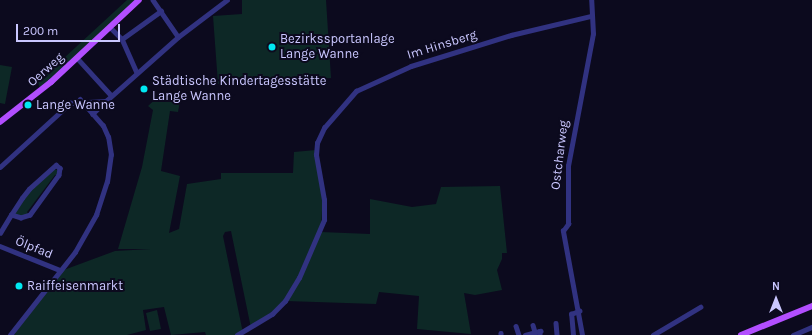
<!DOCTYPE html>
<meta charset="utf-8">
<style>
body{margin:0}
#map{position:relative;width:812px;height:335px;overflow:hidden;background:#0c0a1e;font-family:Karla,sans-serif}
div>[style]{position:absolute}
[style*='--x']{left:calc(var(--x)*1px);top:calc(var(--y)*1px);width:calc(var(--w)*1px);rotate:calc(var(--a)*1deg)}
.green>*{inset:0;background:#0d2826}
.minor>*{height:4.5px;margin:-2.25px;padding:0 2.25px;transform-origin:2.25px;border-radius:2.25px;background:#313281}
.major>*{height:6px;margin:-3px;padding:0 3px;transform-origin:3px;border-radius:3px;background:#b24eff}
.dots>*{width:11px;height:11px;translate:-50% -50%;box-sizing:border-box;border:2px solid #0c0a1e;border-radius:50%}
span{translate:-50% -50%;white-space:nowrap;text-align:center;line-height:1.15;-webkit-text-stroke:4px #0c0a1e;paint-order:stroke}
.poi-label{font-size:13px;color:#cac7ff}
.left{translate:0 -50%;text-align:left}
.street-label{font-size:13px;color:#cac7ff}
.north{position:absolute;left:756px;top:279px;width:40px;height:40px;-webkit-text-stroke:3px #0c0a1e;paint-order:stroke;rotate:0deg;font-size:11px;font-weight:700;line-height:16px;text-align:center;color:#cac7ff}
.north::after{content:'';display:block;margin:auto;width:14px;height:18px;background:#cac7ff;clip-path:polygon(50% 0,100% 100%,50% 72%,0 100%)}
.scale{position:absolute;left:16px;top:24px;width:104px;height:18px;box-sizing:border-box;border:2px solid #cac7ff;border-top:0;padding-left:5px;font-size:12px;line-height:14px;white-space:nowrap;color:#cac7ff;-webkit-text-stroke:3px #0c0a1e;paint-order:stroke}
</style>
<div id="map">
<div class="green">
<i style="clip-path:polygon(127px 0,138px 0,40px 89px,38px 82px)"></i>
<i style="clip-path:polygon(242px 0,326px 0,331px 78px,218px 84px,213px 16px,242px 14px)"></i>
<i style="clip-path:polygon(0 65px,12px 67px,5px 104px,0 103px)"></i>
<i style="clip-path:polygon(161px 94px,181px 95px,178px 112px,170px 111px,161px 171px,180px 176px,169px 233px,179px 229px,187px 184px,221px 179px,221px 173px,293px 173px,294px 152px,316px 150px,323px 189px,321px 232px,370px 234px,370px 199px,412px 207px,436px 204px,441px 187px,500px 186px,507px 253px,502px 253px,502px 259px,497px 270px,502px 290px,475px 295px,464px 293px,471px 334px,417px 329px,419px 296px,379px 292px,376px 304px,286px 301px,251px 328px,231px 231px,225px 232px,223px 236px,243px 333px,236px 335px,206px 335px,205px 332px,171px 335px,164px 307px,143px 310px,146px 330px,127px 335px,14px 335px,61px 271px,115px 251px,151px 249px,118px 249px,142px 167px,153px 110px,148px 106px)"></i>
<i style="clip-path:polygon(54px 169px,57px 170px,57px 175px,55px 175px,27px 212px,28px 214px,22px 217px,14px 214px,31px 189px)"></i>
<i style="clip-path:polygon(157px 310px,161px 329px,150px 331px,146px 313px)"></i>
</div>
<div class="minor">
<i style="--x:153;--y:0;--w:42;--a:55.6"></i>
<i style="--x:112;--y:29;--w:14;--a:45"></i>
<i style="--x:122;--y:39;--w:36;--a:66"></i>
<i style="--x:122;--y:39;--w:48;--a:-35.7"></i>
<i style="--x:79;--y:60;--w:47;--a:47.6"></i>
<i style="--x:92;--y:114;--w:19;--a:-43"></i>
<i style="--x:0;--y:167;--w:95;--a:-42.4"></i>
<i style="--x:70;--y:103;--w:36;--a:-3"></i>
<i style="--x:106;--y:101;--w:96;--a:-41.6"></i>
<i style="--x:178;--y:37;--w:61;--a:-37.1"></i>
<i style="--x:0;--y:233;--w:21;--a:-59"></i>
<i style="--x:11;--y:215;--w:20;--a:-57"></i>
<i style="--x:22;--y:198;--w:11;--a:-52"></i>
<i style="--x:29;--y:189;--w:36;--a:-42"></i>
<i style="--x:56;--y:165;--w:5;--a:37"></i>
<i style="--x:60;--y:168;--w:7;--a:98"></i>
<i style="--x:59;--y:175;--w:49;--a:125.9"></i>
<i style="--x:30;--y:215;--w:9;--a:162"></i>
<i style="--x:21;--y:218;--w:10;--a:-163"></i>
<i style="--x:0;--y:246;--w:65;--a:21.8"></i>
<i style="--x:556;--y:323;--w:12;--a:85"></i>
<i style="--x:533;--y:325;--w:7;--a:74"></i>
<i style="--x:516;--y:326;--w:9;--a:72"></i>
<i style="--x:501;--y:333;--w:2;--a:90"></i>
<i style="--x:10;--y:335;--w:105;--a:-51.9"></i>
<i style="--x:75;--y:252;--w:43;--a:-60.4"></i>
<i style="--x:96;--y:215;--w:35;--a:-72"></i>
<i style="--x:107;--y:182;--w:27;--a:-82"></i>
<i style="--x:111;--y:155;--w:18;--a:-99"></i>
<i style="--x:108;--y:137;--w:12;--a:-114"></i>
<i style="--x:103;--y:126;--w:35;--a:-131"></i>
<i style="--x:237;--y:335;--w:41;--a:-31"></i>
<i style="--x:272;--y:314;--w:18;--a:-45"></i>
<i style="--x:285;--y:301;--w:27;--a:-59"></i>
<i style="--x:299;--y:278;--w:63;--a:-66.7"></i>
<i style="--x:324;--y:220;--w:20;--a:-90"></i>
<i style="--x:324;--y:200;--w:46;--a:-100.1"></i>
<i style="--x:316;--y:155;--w:12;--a:-85"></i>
<i style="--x:317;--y:143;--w:17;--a:-65"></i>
<i style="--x:324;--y:128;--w:49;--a:-49.1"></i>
<i style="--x:356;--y:91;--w:60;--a:-24.4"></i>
<i style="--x:411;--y:66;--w:105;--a:-17.2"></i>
<i style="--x:511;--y:35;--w:82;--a:-13.4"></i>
<i style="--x:525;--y:335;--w:16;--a:-15"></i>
<i style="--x:540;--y:331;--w:4;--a:90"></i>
<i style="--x:573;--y:335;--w:21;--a:-95"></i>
<i style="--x:571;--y:314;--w:9;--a:-21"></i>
<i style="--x:582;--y:335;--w:106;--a:-100.4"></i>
<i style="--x:563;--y:231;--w:9;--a:-54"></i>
<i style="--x:568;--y:224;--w:58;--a:-90"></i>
<i style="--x:568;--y:166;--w:134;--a:-79.3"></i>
<i style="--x:593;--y:34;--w:34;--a:-93"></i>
<i style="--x:653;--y:335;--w:55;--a:-30.8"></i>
<i style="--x:793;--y:335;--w:21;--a:-23"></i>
</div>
<div class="major">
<i style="--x:0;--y:122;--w:65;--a:-38.1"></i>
<i style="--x:51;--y:82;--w:120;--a:-43"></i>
<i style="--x:741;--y:335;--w:77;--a:-22.2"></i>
</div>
<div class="dots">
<i style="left:272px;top:47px;background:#00e8f2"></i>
<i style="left:144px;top:89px;background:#00e8f2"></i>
<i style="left:28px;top:105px;background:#00e8f2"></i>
<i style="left:19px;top:286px;background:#00e8f2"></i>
</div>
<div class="poi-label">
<span class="left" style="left:280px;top:47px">Bezirkssportanlage<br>Lange Wanne</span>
<span class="left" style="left:152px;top:89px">Städtische Kindertagesstätte<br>Lange Wanne</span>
<span class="left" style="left:36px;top:105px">Lange Wanne</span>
<span class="left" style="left:27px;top:286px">Raiffeisenmarkt</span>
</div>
<div class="street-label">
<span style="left:442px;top:45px;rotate:-17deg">Im Hinsberg</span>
<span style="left:46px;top:70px;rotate:-42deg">Oerweg</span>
<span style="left:560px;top:155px;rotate:-83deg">Ostcharweg</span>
<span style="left:34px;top:248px;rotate:22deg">Ölpfad</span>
</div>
<div class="north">N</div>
<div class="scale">200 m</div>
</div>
